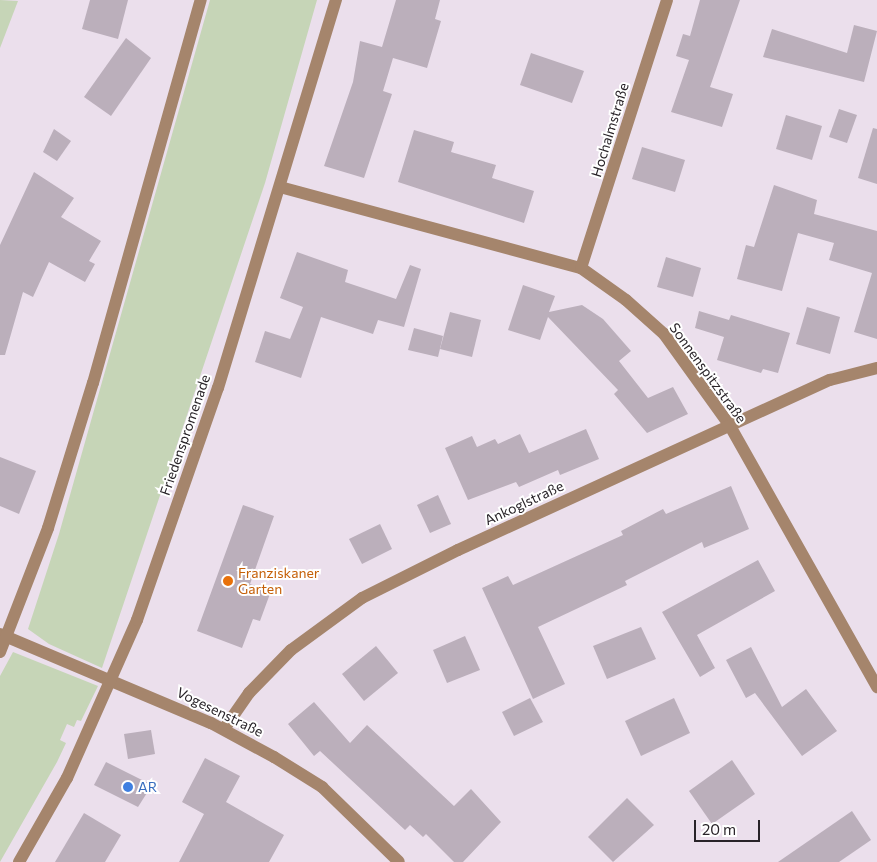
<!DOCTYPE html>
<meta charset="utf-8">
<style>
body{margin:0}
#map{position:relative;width:877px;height:862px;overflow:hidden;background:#ebdfec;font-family:Commissioner,sans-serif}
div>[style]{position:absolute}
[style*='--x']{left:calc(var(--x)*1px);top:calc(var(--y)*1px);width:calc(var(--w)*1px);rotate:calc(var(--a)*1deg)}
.green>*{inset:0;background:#c6d5b7}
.building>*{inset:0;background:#bbafbb}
.minor>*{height:12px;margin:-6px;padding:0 6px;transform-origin:6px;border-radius:6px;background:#a5856c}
.dots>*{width:14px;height:14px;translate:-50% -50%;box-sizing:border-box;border:2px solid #fff;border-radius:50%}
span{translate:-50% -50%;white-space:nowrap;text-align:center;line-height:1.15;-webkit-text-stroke:4px #fff;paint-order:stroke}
.street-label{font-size:14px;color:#282328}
.food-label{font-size:14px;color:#c56008}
.left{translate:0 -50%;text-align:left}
.shop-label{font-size:14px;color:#366cbe}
.scale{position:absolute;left:694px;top:820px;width:66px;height:22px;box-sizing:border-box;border:2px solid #282328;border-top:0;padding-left:6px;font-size:15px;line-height:18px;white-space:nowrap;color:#282328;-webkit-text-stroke:4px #fff;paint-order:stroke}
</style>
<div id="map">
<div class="green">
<i style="clip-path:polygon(0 0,18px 1px,0 48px)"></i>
<i style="clip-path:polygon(210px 0,317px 0,265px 183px,102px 668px,49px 644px,28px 629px,59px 534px)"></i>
<i style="clip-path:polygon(13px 652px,98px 686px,81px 721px,77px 720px,74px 727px,67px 724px,60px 740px,66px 743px,57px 762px,0 862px,0 676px)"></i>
</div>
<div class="building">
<i style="clip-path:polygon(90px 0,128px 0,118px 39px,82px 29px)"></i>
<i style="clip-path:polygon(396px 0,440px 0,435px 19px,441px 21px,427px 68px,393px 58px,383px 91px,392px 94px,364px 178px,324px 166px,353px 82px,360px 41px,382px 47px)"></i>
<i style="clip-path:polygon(700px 0,740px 0,710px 87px,733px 94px,722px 127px,671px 112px,689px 60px,676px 56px,683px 34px,690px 36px)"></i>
<i style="clip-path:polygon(854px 25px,877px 31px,864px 82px,763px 57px,772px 29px,847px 53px)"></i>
<i style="clip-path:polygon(126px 38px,151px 58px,111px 116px,84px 97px)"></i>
<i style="clip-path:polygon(531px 53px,584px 71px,572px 103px,520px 85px)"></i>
<i style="clip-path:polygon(839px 109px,857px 115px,847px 143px,829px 137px)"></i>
<i style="clip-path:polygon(786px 115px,822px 126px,812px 160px,776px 149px)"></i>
<i style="clip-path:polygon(873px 128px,877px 129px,877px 184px,858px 178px)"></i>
<i style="clip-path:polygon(54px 129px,71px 141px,57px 161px,43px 152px)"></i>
<i style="clip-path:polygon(414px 130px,454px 142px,451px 152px,496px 165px,492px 178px,534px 191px,524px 223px,398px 182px)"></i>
<i style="clip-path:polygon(642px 147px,685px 160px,675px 192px,632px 179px)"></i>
<i style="clip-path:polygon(34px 172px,74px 198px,61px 217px,101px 241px,89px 261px,95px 264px,85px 282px,49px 262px,33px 297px,23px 292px,5px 355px,0 355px,0 245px)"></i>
<i style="clip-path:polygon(774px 185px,817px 200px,814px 214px,877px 231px,877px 339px,854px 332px,872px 273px,829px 260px,834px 243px,798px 233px,782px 291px,737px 279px,746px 245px,754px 247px)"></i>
<i style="clip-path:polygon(297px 252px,348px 270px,345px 282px,396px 299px,410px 265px,421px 269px,404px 327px,378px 320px,373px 334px,321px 317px,301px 378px,255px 362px,265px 331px,290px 339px,303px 307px,280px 298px)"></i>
<i style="clip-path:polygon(666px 257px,701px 268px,693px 297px,657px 287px)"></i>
<i style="clip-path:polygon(523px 285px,555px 296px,549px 312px,582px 305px,603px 319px,631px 351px,619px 361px,648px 398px,673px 387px,688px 414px,647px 433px,614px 394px,618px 390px,548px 317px,540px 340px,508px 330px)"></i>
<i style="clip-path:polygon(807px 307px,840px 317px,830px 354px,796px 344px)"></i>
<i style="clip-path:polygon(699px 311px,729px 320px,731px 315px,790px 333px,778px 373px,763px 369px,761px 373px,717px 360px,724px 337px,695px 328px)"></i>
<i style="clip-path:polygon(450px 312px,481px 320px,472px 357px,440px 349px)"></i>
<i style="clip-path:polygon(414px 328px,443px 336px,438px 357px,408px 350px)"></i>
<i style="clip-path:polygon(586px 429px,599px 459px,560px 475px,558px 470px,519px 487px,516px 482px,468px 500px,445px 448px,472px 436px,477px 447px,495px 439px,498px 444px,520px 434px,529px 453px)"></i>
<i style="clip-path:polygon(0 457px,36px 471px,19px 514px,0 506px)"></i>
<i style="clip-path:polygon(731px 486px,749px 529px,704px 548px,702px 542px,625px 581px,627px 585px,538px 627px,565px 684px,533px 699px,482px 588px,508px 576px,513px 585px,623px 535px,621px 531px,663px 509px,666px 514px)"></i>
<i style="clip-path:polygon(438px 495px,451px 524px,430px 533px,417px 505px)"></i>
<i style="clip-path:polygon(243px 505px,274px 516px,250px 584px,271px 591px,260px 621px,253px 619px,242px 648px,197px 631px)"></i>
<i style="clip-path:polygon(380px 524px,392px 549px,362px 564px,349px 539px)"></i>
<i style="clip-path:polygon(758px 560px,775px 591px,697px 635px,715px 668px,700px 677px,662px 612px)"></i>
<i style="clip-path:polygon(641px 627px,656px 659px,607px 679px,593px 646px)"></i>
<i style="clip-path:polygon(465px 636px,480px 670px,447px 683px,433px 650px)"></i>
<i style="clip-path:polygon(376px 646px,398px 673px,364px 701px,342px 674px)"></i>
<i style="clip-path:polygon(751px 647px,782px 707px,806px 689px,837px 731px,802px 756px,755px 693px,746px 698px,726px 660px)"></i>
<i style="clip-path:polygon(530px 698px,543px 722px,514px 736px,502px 712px)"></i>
<i style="clip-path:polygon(674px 698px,690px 733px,641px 756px,625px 721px)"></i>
<i style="clip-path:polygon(314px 702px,350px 743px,367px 725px,454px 806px,471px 789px,501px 822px,463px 862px,454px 862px,426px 834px,423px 837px,410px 825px,405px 830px,320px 751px,314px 756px,288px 724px)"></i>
<i style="clip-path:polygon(151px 730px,155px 754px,128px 759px,124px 734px)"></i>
<i style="clip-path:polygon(205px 758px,240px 776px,226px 802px,284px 835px,269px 862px,179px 862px,204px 814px,182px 802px)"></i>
<i style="clip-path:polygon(732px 760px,755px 794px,712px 824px,689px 791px)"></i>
<i style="clip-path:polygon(106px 762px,152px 785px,138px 807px,94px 785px)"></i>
<i style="clip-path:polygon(627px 798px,654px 825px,613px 862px,588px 837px)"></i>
<i style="clip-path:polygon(852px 811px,871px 840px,839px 862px,778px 862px)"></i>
<i style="clip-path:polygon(84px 813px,121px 835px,105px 862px,55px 862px)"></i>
</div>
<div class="minor">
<i style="--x:280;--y:187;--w:312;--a:15.1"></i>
<i style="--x:581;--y:268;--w:55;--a:35.4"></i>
<i style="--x:626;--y:300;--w:51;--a:41.8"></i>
<i style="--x:664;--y:334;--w:113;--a:54.3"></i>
<i style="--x:730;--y:426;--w:300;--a:60.6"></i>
<i style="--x:581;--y:268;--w:281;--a:-72.2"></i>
<i style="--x:0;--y:634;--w:229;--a:22.9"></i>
<i style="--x:211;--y:723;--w:72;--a:28.4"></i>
<i style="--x:274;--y:757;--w:57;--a:32"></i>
<i style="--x:322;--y:787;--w:107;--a:44.2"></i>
<i style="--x:0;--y:652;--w:133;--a:-68.8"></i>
<i style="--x:48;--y:528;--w:152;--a:-72.8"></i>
<i style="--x:93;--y:383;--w:398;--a:-74.3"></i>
<i style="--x:224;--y:729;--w:44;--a:-55.2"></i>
<i style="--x:249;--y:693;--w:60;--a:-45.7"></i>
<i style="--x:291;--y:650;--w:88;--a:-36.2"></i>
<i style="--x:362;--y:598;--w:107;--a:-26.6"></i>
<i style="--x:458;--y:550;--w:409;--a:-24.6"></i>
<i style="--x:830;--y:380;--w:49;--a:-14.3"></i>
<i style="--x:19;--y:862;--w:97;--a:-60.3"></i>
<i style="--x:67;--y:778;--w:173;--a:-66.1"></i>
<i style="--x:137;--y:620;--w:246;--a:-70.8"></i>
<i style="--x:218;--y:388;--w:406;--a:-73.1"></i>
</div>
<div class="dots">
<i style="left:228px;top:581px;background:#e8710a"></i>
<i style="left:128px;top:787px;background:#3f7fe0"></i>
</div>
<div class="street-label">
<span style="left:610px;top:130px;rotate:-73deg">Hochalmstraße</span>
<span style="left:708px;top:373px;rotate:54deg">Sonnenspitzstraße</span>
<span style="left:185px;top:435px;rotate:-71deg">Friedenspromenade</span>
<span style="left:524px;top:503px;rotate:-25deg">Ankoglstraße</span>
<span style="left:220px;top:712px;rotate:26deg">Vogesenstraße</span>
</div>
<div class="food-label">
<span class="left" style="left:238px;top:581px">Franziskaner<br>Garten</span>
</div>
<div class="shop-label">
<span class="left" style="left:138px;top:787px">AR</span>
</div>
<div class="scale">20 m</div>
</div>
